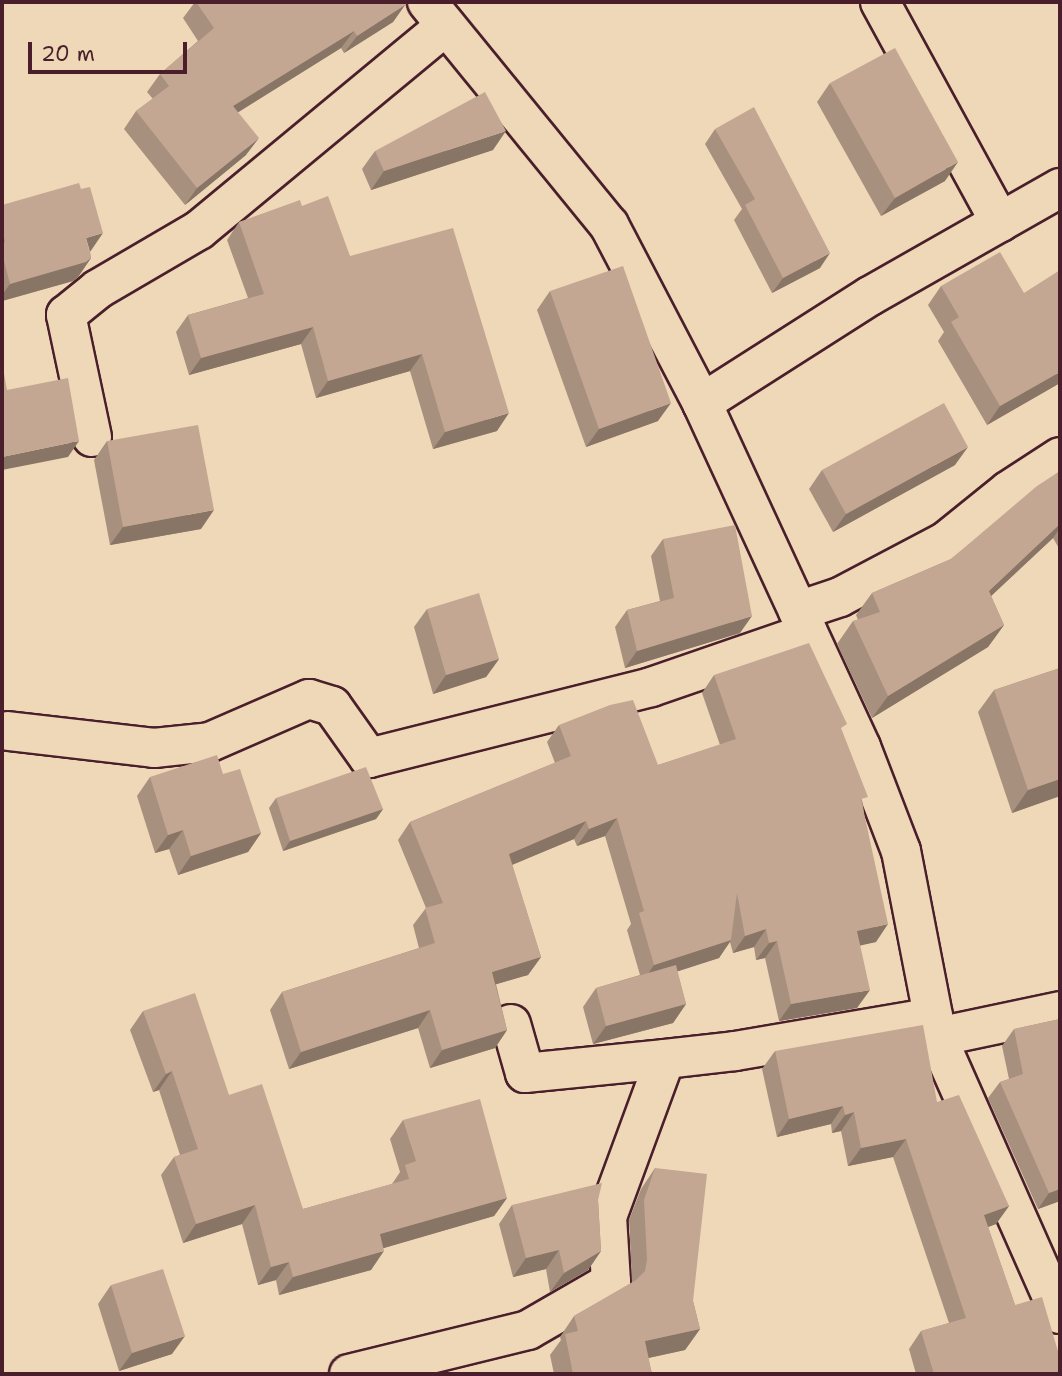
<!DOCTYPE html>
<style>
body{margin:0}
#map{position:relative;width:1062px;height:1376px;overflow:hidden;background:#efd8b7;font-family:"Shantell Sans",sans-serif}
div>[style]{position:absolute}
[style*='--x']{left:calc(var(--x)*1px);top:calc(var(--y)*1px);width:calc(var(--w)*1px);rotate:calc(var(--a)*1deg)}
.roads{filter:drop-shadow(2px 0 #4a1f2b) drop-shadow(-2px 0 #4a1f2b) drop-shadow(0 2px #4a1f2b) drop-shadow(0 -2px #4a1f2b)}
.minor>*{height:38px;margin:-19px;padding:0 19px;transform-origin:19px;border-radius:19px;background:#efd8b7}
.wall>*{inset:0;background:#a8907e}
.shaded-wall>*{inset:0;background:#887566}
.building>*{inset:0;background:#c3a792}
span{translate:-50% -50%;white-space:nowrap;text-align:center;line-height:1.15;-webkit-text-stroke:7px #efd8b7;paint-order:stroke}
.frame{position:absolute;inset:0;border:4px solid #4a1f2b;pointer-events:none}
.scale{position:absolute;left:28px;top:42px;width:159px;height:32px;box-sizing:border-box;border:4px solid #4a1f2b;border-top:0;padding-left:9px;font-size:21px;line-height:24px;white-space:nowrap;color:#4a1f2b;-webkit-text-stroke:5px #efd8b7;paint-order:stroke}
</style>
<div id="map">
<div class="roads">
<div class="minor">
<i style="--x:427;--y:2;--w:288;--a:50.8"></i>
<i style="--x:609;--y:225;--w:201;--a:62.4"></i>
<i style="--x:702;--y:403;--w:379;--a:65.2"></i>
<i style="--x:861;--y:747;--w:111;--a:69"></i>
<i style="--x:901;--y:851;--w:189;--a:79"></i>
<i style="--x:937;--y:1037;--w:303;--a:66.1"></i>
<i style="--x:880;--y:2;--w:251;--a:61.4"></i>
<i style="--x:702;--y:403;--w:199;--a:-32.5"></i>
<i style="--x:870;--y:296;--w:219;--a:-29.6"></i>
<i style="--x:92;--y:437;--w:125;--a:-102"></i>
<i style="--x:66;--y:315;--w:41;--a:-39.1"></i>
<i style="--x:98;--y:289;--w:117;--a:-30.3"></i>
<i style="--x:199;--y:230;--w:320;--a:-39.6"></i>
<i style="--x:798;--y:611;--w:44;--a:-18.4"></i>
<i style="--x:840;--y:597;--w:120;--a:-27.8"></i>
<i style="--x:946;--y:541;--w:80;--a:-38.9"></i>
<i style="--x:1008;--y:491;--w:62;--a:-33.2"></i>
<i style="--x:8;--y:731;--w:147;--a:6.6"></i>
<i style="--x:154;--y:748;--w:56;--a:-6.1"></i>
<i style="--x:210;--y:742;--w:108;--a:-23.5"></i>
<i style="--x:309;--y:699;--w:24;--a:17"></i>
<i style="--x:332;--y:706;--w:64;--a:54.6"></i>
<i style="--x:369;--y:758;--w:291;--a:-14.1"></i>
<i style="--x:651;--y:687;--w:166;--a:-19"></i>
<i style="--x:511;--y:1024;--w:51;--a:74.1"></i>
<i style="--x:525;--y:1073;--w:141;--a:-5.7"></i>
<i style="--x:937;--y:1037;--w:126;--a:-11.9"></i>
<i style="--x:349;--y:1374;--w:184;--a:-13.8"></i>
<i style="--x:528;--y:1330;--w:96;--a:-30"></i>
<i style="--x:611;--y:1282;--w:65;--a:-93.5"></i>
<i style="--x:607;--y:1217;--w:168;--a:-69.8"></i>
<i style="--x:665;--y:1059;--w:70;--a:-6.5"></i>
<i style="--x:735;--y:1051;--w:201;--a:-9.7"></i>
</div>
</div>
<div class="wall">
<i style="clip-path:polygon(195px 2px,403px 2px,405px 5px,393px 22px,344px 53px,341px 48px,238px 112px,246px 155px,185px 205px,124px 129px,136px 111px,153px 99px,147px 92px,160px 74px,198px 41px,183px 18px)"></i>
<i style="clip-path:polygon(830px 83px,945px 181px,881px 216px,817px 102px)"></i>
<i style="clip-path:polygon(715px 129px,820px 268px,772px 293px,734px 220px,742px 209px,705px 144px)"></i>
<i style="clip-path:polygon(493px 150px,371px 190px,362px 169px,375px 151px)"></i>
<i style="clip-path:polygon(2px 205px,90px 252px,91px 258px,78px 277px,73px 281px,2px 301px)"></i>
<i style="clip-path:polygon(302px 206px,350px 256px,497px 431px,433px 449px,410px 371px,316px 398px,301px 344px,189px 375px,176px 332px,188px 315px,248px 298px,227px 240px,239px 222px)"></i>
<i style="clip-path:polygon(941px 286px,1024px 293px,1060px 383px,987px 425px,938px 341px,944px 332px,928px 305px)"></i>
<i style="clip-path:polygon(550px 291px,658px 421px,586px 447px,537px 310px)"></i>
<i style="clip-path:polygon(107px 441px,201px 529px,110px 545px,94px 460px)"></i>
<i style="clip-path:polygon(955px 465px,833px 532px,809px 489px,822px 470px)"></i>
<i style="clip-path:polygon(1060px 471px,1060px 550px,1053px 538px,991px 596px,1004px 625px,988px 647px,872px 718px,837px 644px,853px 621px,858px 620px,856px 615px,872px 593px,951px 559px)"></i>
<i style="clip-path:polygon(663px 539px,740px 633px,625px 668px,615px 627px,627px 610px,660px 601px,651px 556px)"></i>
<i style="clip-path:polygon(427px 609px,499px 659px,486px 677px,433px 694px,414px 627px)"></i>
<i style="clip-path:polygon(1060px 668px,1060px 796px,1012px 813px,978px 712px,994px 690px)"></i>
<i style="clip-path:polygon(714px 675px,842px 731px,863px 804px,876px 942px,860px 945px,857px 1008px,779px 1021px,765px 958px,756px 960px,754px 947px,733px 953px,730px 942px,719px 958px,677px 971px,686px 1004px,673px 1023px,593px 1044px,583px 1007px,596px 988px,640px 975px,627px 930px,631px 924px,605px 836px,577px 846px,574px 839px,512px 865px,541px 957px,528px 975px,496px 984px,507px 1030px,495px 1048px,430px 1068px,418px 1028px,289px 1069px,270px 1010px,282px 992px,419px 948px,413px 925px,426px 908px,398px 840px,410px 822px,555px 763px,547px 742px,559px 725px,658px 765px,720px 745px,702px 693px)"></i>
<i style="clip-path:polygon(223px 774px,261px 833px,248px 852px,178px 875px,169px 849px,155px 853px,137px 796px,150px 777px)"></i>
<i style="clip-path:polygon(276px 798px,383px 809px,376px 819px,283px 851px,269px 808px)"></i>
<i style="clip-path:polygon(143px 1011px,229px 1095px,303px 1209px,392px 1184px,400px 1172px,390px 1139px,403px 1120px,507px 1198px,494px 1216px,383px 1248px,371px 1270px,279px 1295px,276px 1280px,258px 1285px,242px 1224px,183px 1243px,161px 1175px,174px 1157px,180px 1155px,159px 1090px,153px 1092px,130px 1030px)"></i>
<i style="clip-path:polygon(1060px 1019px,1060px 1201px,1038px 1209px,988px 1098px,1000px 1082px,1009px 1079px,1002px 1046px,1014px 1029px)"></i>
<i style="clip-path:polygon(775px 1051px,937px 1102px,1009px 1206px,996px 1224px,988px 1227px,1015px 1305px,1060px 1374px,916px 1374px,909px 1349px,921px 1331px,949px 1323px,893px 1157px,848px 1166px,841px 1131px,832px 1133px,831px 1124px,777px 1137px,762px 1069px)"></i>
<i style="clip-path:polygon(655px 1168px,693px 1301px,700px 1329px,685px 1350px,648px 1358px,652px 1374px,554px 1374px,550px 1355px,561px 1340px,560px 1337px,574px 1316px,632px 1283px,629px 1220px,641px 1189px)"></i>
<i style="clip-path:polygon(598px 1200px,601px 1251px,588px 1270px,550px 1292px,546px 1269px,513px 1277px,499px 1224px,512px 1205px)"></i>
<i style="clip-path:polygon(111px 1285px,172px 1354px,119px 1371px,98px 1304px)"></i>
</div>
<div class="shaded-wall">
<i style="clip-path:polygon(405px 5px,393px 22px,344px 53px,357px 36px)"></i>
<i style="clip-path:polygon(354px 31px,341px 48px,221px 123px,233px 106px)"></i>
<i style="clip-path:polygon(506px 131px,493px 150px,371px 190px,384px 171px)"></i>
<i style="clip-path:polygon(259px 138px,246px 155px,185px 205px,197px 188px)"></i>
<i style="clip-path:polygon(958px 162px,945px 181px,881px 216px,895px 198px)"></i>
<i style="clip-path:polygon(103px 233px,90px 252px,86px 238px)"></i>
<i style="clip-path:polygon(830px 253px,820px 268px,772px 293px,783px 278px)"></i>
<i style="clip-path:polygon(91px 258px,78px 277px,73px 281px,2px 301px,2px 295px,10px 284px)"></i>
<i style="clip-path:polygon(313px 327px,301px 344px,189px 375px,201px 358px)"></i>
<i style="clip-path:polygon(422px 354px,410px 371px,316px 398px,328px 381px)"></i>
<i style="clip-path:polygon(1060px 372px,1060px 383px,987px 425px,1000px 406px)"></i>
<i style="clip-path:polygon(671px 403px,658px 421px,586px 447px,599px 429px)"></i>
<i style="clip-path:polygon(509px 413px,497px 431px,433px 449px,445px 432px)"></i>
<i style="clip-path:polygon(79px 441px,68px 457px,2px 470px,2px 457px)"></i>
<i style="clip-path:polygon(968px 447px,955px 465px,833px 532px,846px 514px)"></i>
<i style="clip-path:polygon(214px 510px,201px 529px,110px 545px,123px 527px)"></i>
<i style="clip-path:polygon(1060px 524px,1060px 528px,1053px 538px,973px 613px,989px 591px)"></i>
<i style="clip-path:polygon(752px 616px,740px 633px,625px 668px,637px 651px)"></i>
<i style="clip-path:polygon(1004px 625px,988px 647px,872px 718px,888px 696px)"></i>
<i style="clip-path:polygon(499px 659px,486px 677px,433px 694px,446px 675px)"></i>
<i style="clip-path:polygon(1060px 779px,1060px 796px,1012px 813px,1028px 790px)"></i>
<i style="clip-path:polygon(383px 809px,376px 819px,283px 851px,290px 841px)"></i>
<i style="clip-path:polygon(617px 818px,605px 836px,577px 846px,589px 829px)"></i>
<i style="clip-path:polygon(586px 821px,574px 839px,497px 871px,509px 854px)"></i>
<i style="clip-path:polygon(183px 830px,169px 849px,155px 853px,168px 835px)"></i>
<i style="clip-path:polygon(261px 833px,248px 852px,178px 875px,191px 856px)"></i>
<i style="clip-path:polygon(888px 924px,876px 942px,845px 949px,857px 931px)"></i>
<i style="clip-path:polygon(766px 929px,754px 947px,733px 953px,745px 936px)"></i>
<i style="clip-path:polygon(731px 940px,719px 958px,642px 983px,654px 965px)"></i>
<i style="clip-path:polygon(777px 941px,765px 958px,756px 960px,769px 943px)"></i>
<i style="clip-path:polygon(541px 957px,528px 975px,480px 989px,492px 972px)"></i>
<i style="clip-path:polygon(870px 990px,857px 1008px,779px 1021px,791px 1004px)"></i>
<i style="clip-path:polygon(686px 1004px,673px 1023px,593px 1044px,606px 1026px)"></i>
<i style="clip-path:polygon(430px 1010px,418px 1028px,289px 1069px,301px 1052px)"></i>
<i style="clip-path:polygon(507px 1030px,495px 1048px,430px 1068px,442px 1050px)"></i>
<i style="clip-path:polygon(172px 1071px,159px 1090px,153px 1092px,166px 1074px)"></i>
<i style="clip-path:polygon(843px 1106px,831px 1124px,777px 1137px,789px 1119px)"></i>
<i style="clip-path:polygon(854px 1112px,841px 1131px,832px 1133px,845px 1115px)"></i>
<i style="clip-path:polygon(906px 1139px,893px 1157px,848px 1166px,861px 1148px)"></i>
<i style="clip-path:polygon(1060px 1189px,1060px 1201px,1038px 1209px,1049px 1193px)"></i>
<i style="clip-path:polygon(507px 1198px,494px 1216px,367px 1253px,380px 1234px)"></i>
<i style="clip-path:polygon(255px 1205px,242px 1224px,183px 1243px,196px 1224px)"></i>
<i style="clip-path:polygon(1009px 1206px,996px 1224px,972px 1233px,984px 1215px)"></i>
<i style="clip-path:polygon(559px 1250px,546px 1269px,513px 1277px,526px 1258px)"></i>
<i style="clip-path:polygon(384px 1251px,371px 1270px,279px 1295px,293px 1277px)"></i>
<i style="clip-path:polygon(601px 1251px,588px 1270px,550px 1292px,564px 1273px)"></i>
<i style="clip-path:polygon(289px 1262px,276px 1280px,258px 1285px,271px 1267px)"></i>
<i style="clip-path:polygon(700px 1329px,685px 1350px,630px 1362px,645px 1341px)"></i>
<i style="clip-path:polygon(185px 1336px,172px 1354px,119px 1371px,132px 1353px)"></i>
</div>
<div class="building">
<i style="clip-path:polygon(196px 2px,403px 2px,405px 5px,357px 36px,354px 31px,233px 106px,259px 138px,197px 188px,136px 111px,169px 86px,160px 74px,214px 28px)"></i>
<i style="clip-path:polygon(895px 48px,958px 162px,895px 198px,830px 83px)"></i>
<i style="clip-path:polygon(485px 92px,506px 131px,384px 171px,375px 151px)"></i>
<i style="clip-path:polygon(754px 107px,830px 253px,783px 278px,745px 205px,755px 199px,715px 129px)"></i>
<i style="clip-path:polygon(79px 183px,81px 189px,90px 187px,103px 233px,86px 238px,91px 258px,86px 262px,10px 284px,2px 253px,2px 243px,5px 242px,2px 227px,2px 205px)"></i>
<i style="clip-path:polygon(328px 196px,350px 256px,453px 228px,509px 413px,445px 432px,422px 354px,328px 381px,313px 327px,201px 358px,188px 315px,264px 294px,239px 222px,300px 200px,302px 206px)"></i>
<i style="clip-path:polygon(1000px 252px,1024px 293px,1060px 270px,1060px 372px,1000px 406px,951px 322px,959px 317px,941px 286px)"></i>
<i style="clip-path:polygon(623px 266px,671px 403px,599px 429px,550px 291px)"></i>
<i style="clip-path:polygon(2px 362px,7px 390px,68px 378px,79px 441px,2px 457px)"></i>
<i style="clip-path:polygon(944px 403px,968px 447px,846px 514px,822px 470px)"></i>
<i style="clip-path:polygon(198px 425px,214px 510px,123px 527px,107px 441px)"></i>
<i style="clip-path:polygon(1060px 471px,1060px 524px,989px 591px,1004px 625px,888px 696px,853px 621px,880px 612px,872px 593px,951px 559px,1037px 486px)"></i>
<i style="clip-path:polygon(735px 525px,752px 616px,637px 651px,627px 610px,674px 598px,663px 539px)"></i>
<i style="clip-path:polygon(479px 593px,499px 659px,446px 675px,427px 609px)"></i>
<i style="clip-path:polygon(809px 643px,847px 724px,841px 728px,868px 797px,861px 799px,888px 924px,857px 931px,870px 990px,791px 1004px,777px 941px,769px 943px,766px 929px,745px 936px,737px 893px,731px 940px,654px 965px,639px 913px,644px 911px,617px 818px,589px 829px,586px 821px,509px 854px,541px 957px,492px 972px,507px 1030px,442px 1050px,430px 1010px,301px 1052px,282px 992px,435px 943px,425px 908px,443px 903px,410px 822px,571px 756px,559px 725px,610px 705px,633px 700px,658px 765px,736px 739px,714px 675px)"></i>
<i style="clip-path:polygon(1060px 668px,1060px 779px,1028px 790px,994px 690px)"></i>
<i style="clip-path:polygon(217px 755px,223px 774px,240px 769px,261px 833px,191px 856px,183px 830px,168px 835px,150px 777px)"></i>
<i style="clip-path:polygon(366px 767px,383px 809px,290px 841px,276px 798px)"></i>
<i style="clip-path:polygon(676px 965px,686px 1004px,606px 1026px,596px 988px)"></i>
<i style="clip-path:polygon(195px 993px,229px 1095px,262px 1084px,303px 1209px,409px 1179px,405px 1165px,416px 1161px,403px 1120px,480px 1099px,507px 1198px,380px 1234px,384px 1251px,293px 1277px,289px 1262px,271px 1267px,255px 1205px,196px 1224px,174px 1157px,198px 1149px,172px 1071px,166px 1074px,143px 1011px)"></i>
<i style="clip-path:polygon(1060px 1019px,1060px 1189px,1049px 1193px,1000px 1082px,1023px 1074px,1014px 1029px)"></i>
<i style="clip-path:polygon(923px 1025px,937px 1102px,959px 1095px,1009px 1206px,984px 1215px,1015px 1305px,1042px 1297px,1060px 1358px,1060px 1374px,934px 1374px,921px 1331px,966px 1318px,906px 1139px,861px 1148px,854px 1112px,845px 1115px,843px 1106px,789px 1119px,775px 1051px)"></i>
<i style="clip-path:polygon(655px 1168px,707px 1174px,693px 1301px,700px 1329px,645px 1341px,652px 1374px,573px 1374px,565px 1334px,578px 1331px,574px 1316px,636px 1280px,645px 1271px,647px 1260px,644px 1200px)"></i>
<i style="clip-path:polygon(602px 1183px,598px 1200px,601px 1251px,564px 1273px,559px 1250px,526px 1258px,512px 1205px)"></i>
<i style="clip-path:polygon(163px 1269px,185px 1336px,132px 1353px,111px 1285px)"></i>
</div>
<div class="frame"></div>
<div class="scale">20 m</div>
</div>
